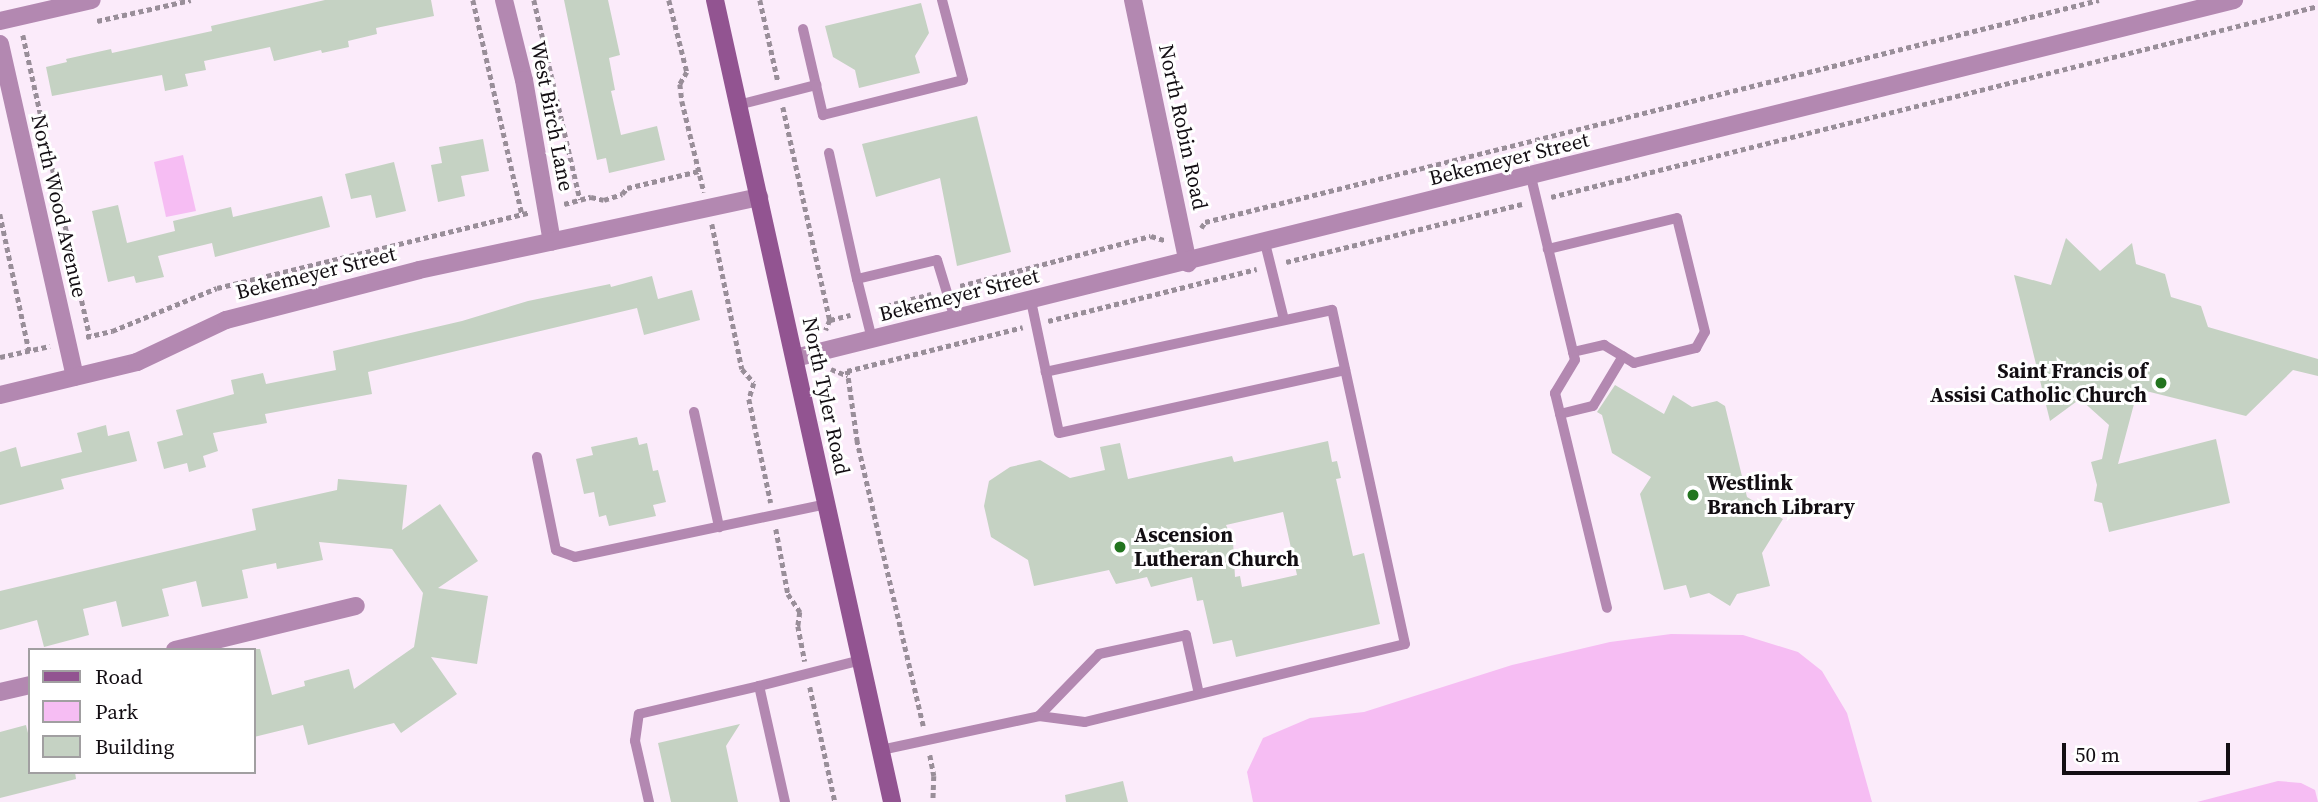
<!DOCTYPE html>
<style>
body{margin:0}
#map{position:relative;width:2318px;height:802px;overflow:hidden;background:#fbebfa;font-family:"Source Serif 4",serif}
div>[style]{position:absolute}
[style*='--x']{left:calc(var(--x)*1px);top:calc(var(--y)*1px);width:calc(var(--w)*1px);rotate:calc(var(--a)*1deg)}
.green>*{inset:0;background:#f6bdf3}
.building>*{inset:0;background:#c5d2c3}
.path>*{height:4.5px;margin-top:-2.25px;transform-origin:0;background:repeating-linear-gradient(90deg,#998e99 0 5px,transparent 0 8.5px)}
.lane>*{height:10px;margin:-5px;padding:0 5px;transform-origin:5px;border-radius:5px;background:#b388b1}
.street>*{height:18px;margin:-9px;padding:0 9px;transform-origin:9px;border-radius:9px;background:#b388b1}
.secondary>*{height:18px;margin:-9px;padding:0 9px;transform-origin:9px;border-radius:9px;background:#925491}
.dots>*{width:19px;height:19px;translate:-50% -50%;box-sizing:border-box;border:4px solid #fff;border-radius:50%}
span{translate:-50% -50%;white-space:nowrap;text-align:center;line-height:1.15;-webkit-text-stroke:6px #fff;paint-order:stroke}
.street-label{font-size:21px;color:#130e13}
.poi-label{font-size:21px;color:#130e13;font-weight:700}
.right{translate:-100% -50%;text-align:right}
.left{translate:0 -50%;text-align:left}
.legend{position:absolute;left:28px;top:648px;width:228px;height:126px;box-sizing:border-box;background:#fff;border:2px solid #a19fa1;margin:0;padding:9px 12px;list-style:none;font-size:21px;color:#130e13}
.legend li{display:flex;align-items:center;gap:14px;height:35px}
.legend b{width:35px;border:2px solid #a19fa1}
.scale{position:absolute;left:2062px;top:743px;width:168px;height:32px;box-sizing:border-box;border:4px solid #130e13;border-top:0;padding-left:9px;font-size:21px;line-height:24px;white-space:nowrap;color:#130e13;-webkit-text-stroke:5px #fff;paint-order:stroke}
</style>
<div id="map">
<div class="green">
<i style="clip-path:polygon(183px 155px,196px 211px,166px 217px,154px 162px)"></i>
<i style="clip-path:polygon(1671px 634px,1743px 635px,1798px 652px,1822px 671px,1847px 713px,1872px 802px,1253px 802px,1247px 772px,1263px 738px,1310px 718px,1364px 712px,1512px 665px,1610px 642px)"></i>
<i style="clip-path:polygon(2278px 781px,2301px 783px,2315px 790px,2318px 802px,2197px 802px)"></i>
</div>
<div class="building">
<i style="clip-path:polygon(325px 0,431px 0,434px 16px,376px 28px,377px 34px,348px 41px,349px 47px,322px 53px,321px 50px,274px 61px,270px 47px,204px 61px,206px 70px,185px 74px,188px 86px,165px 91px,162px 75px,52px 96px,46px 67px,67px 62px,66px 59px,111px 49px,112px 53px,212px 31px,211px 26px)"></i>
<i style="clip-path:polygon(564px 0,608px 0,620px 55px,609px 58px,615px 90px,611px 91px,621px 135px,657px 126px,665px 160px,609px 173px,606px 158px,597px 160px)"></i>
<i style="clip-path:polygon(921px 3px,929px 33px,915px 56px,920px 73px,859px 88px,855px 70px,833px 57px,825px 26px)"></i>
<i style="clip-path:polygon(977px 116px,1011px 252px,957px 266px,940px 178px,876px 197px,862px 144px)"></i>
<i style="clip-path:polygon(483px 139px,489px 171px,461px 176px,465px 196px,438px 202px,431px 165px,442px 163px,439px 147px)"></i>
<i style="clip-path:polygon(394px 162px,406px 211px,376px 218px,371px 195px,351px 199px,345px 174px)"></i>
<i style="clip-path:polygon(322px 196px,330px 227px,215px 257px,212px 243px,158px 256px,164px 277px,136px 283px,134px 276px,108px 282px,92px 211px,118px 205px,127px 243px,175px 231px,173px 221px,231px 207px,233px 217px)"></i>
<i style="clip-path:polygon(2066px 238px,2100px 271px,2132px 243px,2136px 264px,2165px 274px,2171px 297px,2201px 306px,2208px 327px,2318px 359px,2318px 376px,2293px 370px,2246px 416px,2138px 389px,2118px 464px,2216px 439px,2230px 503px,2109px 532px,2102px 503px,2094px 501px,2097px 485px,2091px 462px,2102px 459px,2109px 425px,2080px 399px,2050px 421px,2014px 275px,2051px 285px)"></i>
<i style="clip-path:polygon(652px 276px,658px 299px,692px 290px,700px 320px,644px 335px,637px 308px,368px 372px,372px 394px,265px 414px,267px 423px,213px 433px,218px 451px,203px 456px,206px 467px,189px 472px,187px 463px,164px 469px,157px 442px,183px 435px,176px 410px,234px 394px,231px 380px,263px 373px,266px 384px,336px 370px,333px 351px,462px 321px,528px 301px,610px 284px,611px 287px)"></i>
<i style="clip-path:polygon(1615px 385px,1664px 414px,1673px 395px,1692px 407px,1717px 401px,1725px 406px,1747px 497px,1783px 519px,1762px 553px,1770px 586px,1737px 594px,1730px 606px,1709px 593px,1690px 598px,1686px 585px,1664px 590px,1640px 494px,1651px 477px,1612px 453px,1602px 415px,1597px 412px)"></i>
<i style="clip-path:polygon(106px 425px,108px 436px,129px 431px,137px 461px,61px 479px,64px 489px,0 505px,0 452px,16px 447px,21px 467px,82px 452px,77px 433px)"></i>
<i style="clip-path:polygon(637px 437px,639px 445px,647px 443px,653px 471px,658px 470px,666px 502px,653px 505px,656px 516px,609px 526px,606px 515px,599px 517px,594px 492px,584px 494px,576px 459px,593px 455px,591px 447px)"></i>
<i style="clip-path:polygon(evenodd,1328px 441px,1332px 462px,1337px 461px,1341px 478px,1336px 479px,1353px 556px,1364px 553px,1380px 624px,1236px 657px,1232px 640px,1213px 644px,1203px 600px,1197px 601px,1192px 577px,1151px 587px,1147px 577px,1116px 584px,1109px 570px,1034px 586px,1028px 560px,991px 537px,984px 506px,989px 481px,1010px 467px,1040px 460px,1070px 478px,1105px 470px,1100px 447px,1120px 443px,1128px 479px,1232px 456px,1234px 462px,1328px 441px,1283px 512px,1297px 575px,1242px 587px,1240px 576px,1235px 577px,1233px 541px,1226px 525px,1283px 512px)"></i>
<i style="clip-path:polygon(338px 479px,407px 485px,402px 530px,440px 504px,478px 561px,438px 588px,488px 596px,477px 664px,431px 657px,457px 694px,401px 733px,394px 723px,308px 745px,303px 725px,254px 737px,254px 649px,260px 649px,272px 695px,305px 686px,304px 681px,349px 669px,354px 689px,414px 647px,423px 593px,392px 549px,319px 542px,323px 560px,277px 569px,276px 563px,242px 570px,248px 598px,202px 607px,196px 581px,162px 589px,169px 616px,122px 627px,116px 601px,83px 609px,89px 635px,44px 647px,37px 620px,0 630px,0 591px,256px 530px,252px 509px,337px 490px)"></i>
<i style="clip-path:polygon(740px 724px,726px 746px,738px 802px,671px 802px,658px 743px)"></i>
<i style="clip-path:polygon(26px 725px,30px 741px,30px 772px,75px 772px,76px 779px,0 798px,0 732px)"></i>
<i style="clip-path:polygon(1123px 781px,1128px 802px,1066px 802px,1065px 795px)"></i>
</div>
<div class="path">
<i style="--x:473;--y:0;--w:220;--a:77.1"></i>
<i style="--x:534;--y:0;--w:205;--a:77"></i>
<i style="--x:669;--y:0;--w:74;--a:76"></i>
<i style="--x:687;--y:72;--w:14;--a:120"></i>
<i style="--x:680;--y:84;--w:17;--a:83"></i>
<i style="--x:682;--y:101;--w:94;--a:76.4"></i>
<i style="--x:760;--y:0;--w:83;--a:77.5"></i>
<i style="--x:97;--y:21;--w:96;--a:-12.6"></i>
<i style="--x:23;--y:35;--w:308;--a:77.5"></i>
<i style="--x:783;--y:107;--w:218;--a:77.6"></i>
<i style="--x:830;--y:320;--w:11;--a:112"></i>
<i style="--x:1551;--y:197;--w:790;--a:-13.98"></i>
<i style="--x:564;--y:204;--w:28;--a:-15"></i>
<i style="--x:591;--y:197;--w:13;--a:13"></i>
<i style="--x:604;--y:200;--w:19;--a:-18"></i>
<i style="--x:622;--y:194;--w:8;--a:-50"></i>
<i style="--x:627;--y:188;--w:74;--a:-13.3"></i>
<i style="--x:0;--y:214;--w:140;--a:78"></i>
<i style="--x:712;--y:224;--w:148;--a:78.3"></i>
<i style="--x:742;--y:369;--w:18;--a:49"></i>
<i style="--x:754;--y:383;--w:17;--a:107"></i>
<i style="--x:749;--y:399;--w:106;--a:78.1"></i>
<i style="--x:1201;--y:228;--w:7;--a:-56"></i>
<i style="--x:1205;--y:222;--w:921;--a:-13.95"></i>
<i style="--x:1286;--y:262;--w:243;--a:-13.8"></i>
<i style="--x:960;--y:286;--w:197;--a:-14.7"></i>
<i style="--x:1151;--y:236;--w:14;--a:17"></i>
<i style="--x:878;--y:308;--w:55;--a:-14.8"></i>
<i style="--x:830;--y:320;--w:21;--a:-14"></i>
<i style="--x:1048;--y:321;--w:215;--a:-14"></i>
<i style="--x:86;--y:337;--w:27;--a:-13"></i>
<i style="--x:112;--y:331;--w:113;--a:-22.3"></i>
<i style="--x:217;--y:288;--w:320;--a:-13.6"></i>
<i style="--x:0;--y:357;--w:51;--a:-12.4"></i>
<i style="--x:831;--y:369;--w:18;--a:22"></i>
<i style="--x:776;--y:529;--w:66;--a:79.5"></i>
<i style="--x:788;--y:594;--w:22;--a:56"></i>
<i style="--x:800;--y:612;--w:14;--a:98"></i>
<i style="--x:798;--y:626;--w:36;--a:79"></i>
<i style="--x:810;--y:687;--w:118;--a:77.7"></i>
<i style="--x:923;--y:726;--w:292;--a:-103.1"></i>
<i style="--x:857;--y:442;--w:72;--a:-98"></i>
<i style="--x:847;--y:371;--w:181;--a:-14"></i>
<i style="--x:930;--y:755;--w:21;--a:79"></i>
<i style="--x:934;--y:776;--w:26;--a:92"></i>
</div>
<div class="lane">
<i style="--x:803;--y:29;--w:57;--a:76.9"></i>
<i style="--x:738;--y:105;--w:81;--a:-14.4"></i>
<i style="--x:816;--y:85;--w:31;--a:77"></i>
<i style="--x:823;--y:115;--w:144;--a:-14"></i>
<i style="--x:963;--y:80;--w:83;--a:-104.7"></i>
<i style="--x:829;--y:153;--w:129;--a:77.5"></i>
<i style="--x:857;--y:279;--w:82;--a:-13.4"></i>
<i style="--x:937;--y:260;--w:62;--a:73"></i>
<i style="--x:1531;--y:177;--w:180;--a:76.5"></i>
<i style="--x:1573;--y:352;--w:32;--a:-13"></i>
<i style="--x:1604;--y:345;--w:35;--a:31"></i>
<i style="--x:1634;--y:363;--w:64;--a:-13.6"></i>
<i style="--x:1696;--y:348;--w:18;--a:-61"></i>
<i style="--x:1705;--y:332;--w:117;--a:-103.8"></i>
<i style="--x:1677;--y:218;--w:133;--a:166.5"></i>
<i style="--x:1265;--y:243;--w:79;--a:76.1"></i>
<i style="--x:857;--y:279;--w:62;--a:76"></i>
<i style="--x:1573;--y:352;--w:8;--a:76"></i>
<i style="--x:1575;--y:360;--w:39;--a:121"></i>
<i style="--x:1555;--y:393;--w:221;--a:76.4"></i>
<i style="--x:1046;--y:372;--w:62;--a:78"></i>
<i style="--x:1059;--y:433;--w:293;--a:-12.4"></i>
<i style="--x:694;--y:412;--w:118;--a:77.7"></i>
<i style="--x:1560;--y:414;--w:34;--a:-14"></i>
<i style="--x:1593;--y:406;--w:58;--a:-59"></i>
<i style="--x:537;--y:457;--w:95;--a:78.5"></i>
<i style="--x:556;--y:550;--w:20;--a:20"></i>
<i style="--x:575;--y:557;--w:258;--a:-11.9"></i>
<i style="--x:1039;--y:716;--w:86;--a:-45.9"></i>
<i style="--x:1099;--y:654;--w:89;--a:-12.3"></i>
<i style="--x:1186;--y:635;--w:60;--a:77.6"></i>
<i style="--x:881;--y:750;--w:162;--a:-12.1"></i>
<i style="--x:1039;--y:716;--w:46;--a:7.4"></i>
<i style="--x:1085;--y:722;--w:329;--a:-13.7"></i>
<i style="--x:1405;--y:644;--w:342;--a:-102.3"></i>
<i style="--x:1332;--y:310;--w:293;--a:167.8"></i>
<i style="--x:1046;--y:372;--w:73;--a:-101.9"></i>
<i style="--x:649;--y:802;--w:63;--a:-102.9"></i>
<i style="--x:635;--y:741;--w:27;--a:-82"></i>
<i style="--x:639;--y:714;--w:123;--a:-13.1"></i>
<i style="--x:785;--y:802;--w:119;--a:-102.6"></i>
<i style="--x:759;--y:686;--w:105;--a:-14.3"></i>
</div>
<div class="street">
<i style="--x:504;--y:0;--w:82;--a:76"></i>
<i style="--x:524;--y:80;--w:164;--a:80.2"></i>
<i style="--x:1133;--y:0;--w:269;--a:78.2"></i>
<i style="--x:0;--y:21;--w:94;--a:-12.9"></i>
<i style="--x:0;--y:44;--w:341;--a:77.3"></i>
<i style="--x:795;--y:358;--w:1483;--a:-13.97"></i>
<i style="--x:0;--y:395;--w:141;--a:-13.5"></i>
<i style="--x:137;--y:362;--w:98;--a:-25.3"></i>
<i style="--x:226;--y:320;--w:199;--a:-14.5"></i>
<i style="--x:419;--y:270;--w:348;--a:-12.1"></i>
<i style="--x:175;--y:650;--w:186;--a:-13.7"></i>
<i style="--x:0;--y:692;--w:31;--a:-13"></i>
</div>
<div class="secondary">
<i style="--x:715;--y:0;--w:821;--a:77.55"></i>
</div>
<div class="dots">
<i style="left:2161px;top:383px;background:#23751f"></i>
<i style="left:1693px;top:495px;background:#23751f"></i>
<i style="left:1120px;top:547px;background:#23751f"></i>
</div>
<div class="street-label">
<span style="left:552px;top:116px;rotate:79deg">West Birch Lane</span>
<span style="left:1183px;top:127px;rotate:78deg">North Robin Road</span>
<span style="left:1509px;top:159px;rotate:-14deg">Bekemeyer Street</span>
<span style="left:59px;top:206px;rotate:77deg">North Wood Avenue</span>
<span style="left:316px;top:273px;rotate:-14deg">Bekemeyer Street</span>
<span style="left:959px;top:295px;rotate:-14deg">Bekemeyer Street</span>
<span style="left:826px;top:396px;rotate:78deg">North Tyler Road</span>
</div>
<div class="poi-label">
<span class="right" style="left:2147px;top:383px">Saint Francis of<br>Assisi Catholic Church</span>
<span class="left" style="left:1707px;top:495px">Westlink<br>Branch Library</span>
<span class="left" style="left:1134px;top:547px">Ascension<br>Lutheran Church</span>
</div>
<ul class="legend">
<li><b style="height:9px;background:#925491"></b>Road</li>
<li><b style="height:19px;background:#f6bdf3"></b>Park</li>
<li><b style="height:19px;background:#c5d2c3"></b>Building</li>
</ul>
<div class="scale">50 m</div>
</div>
